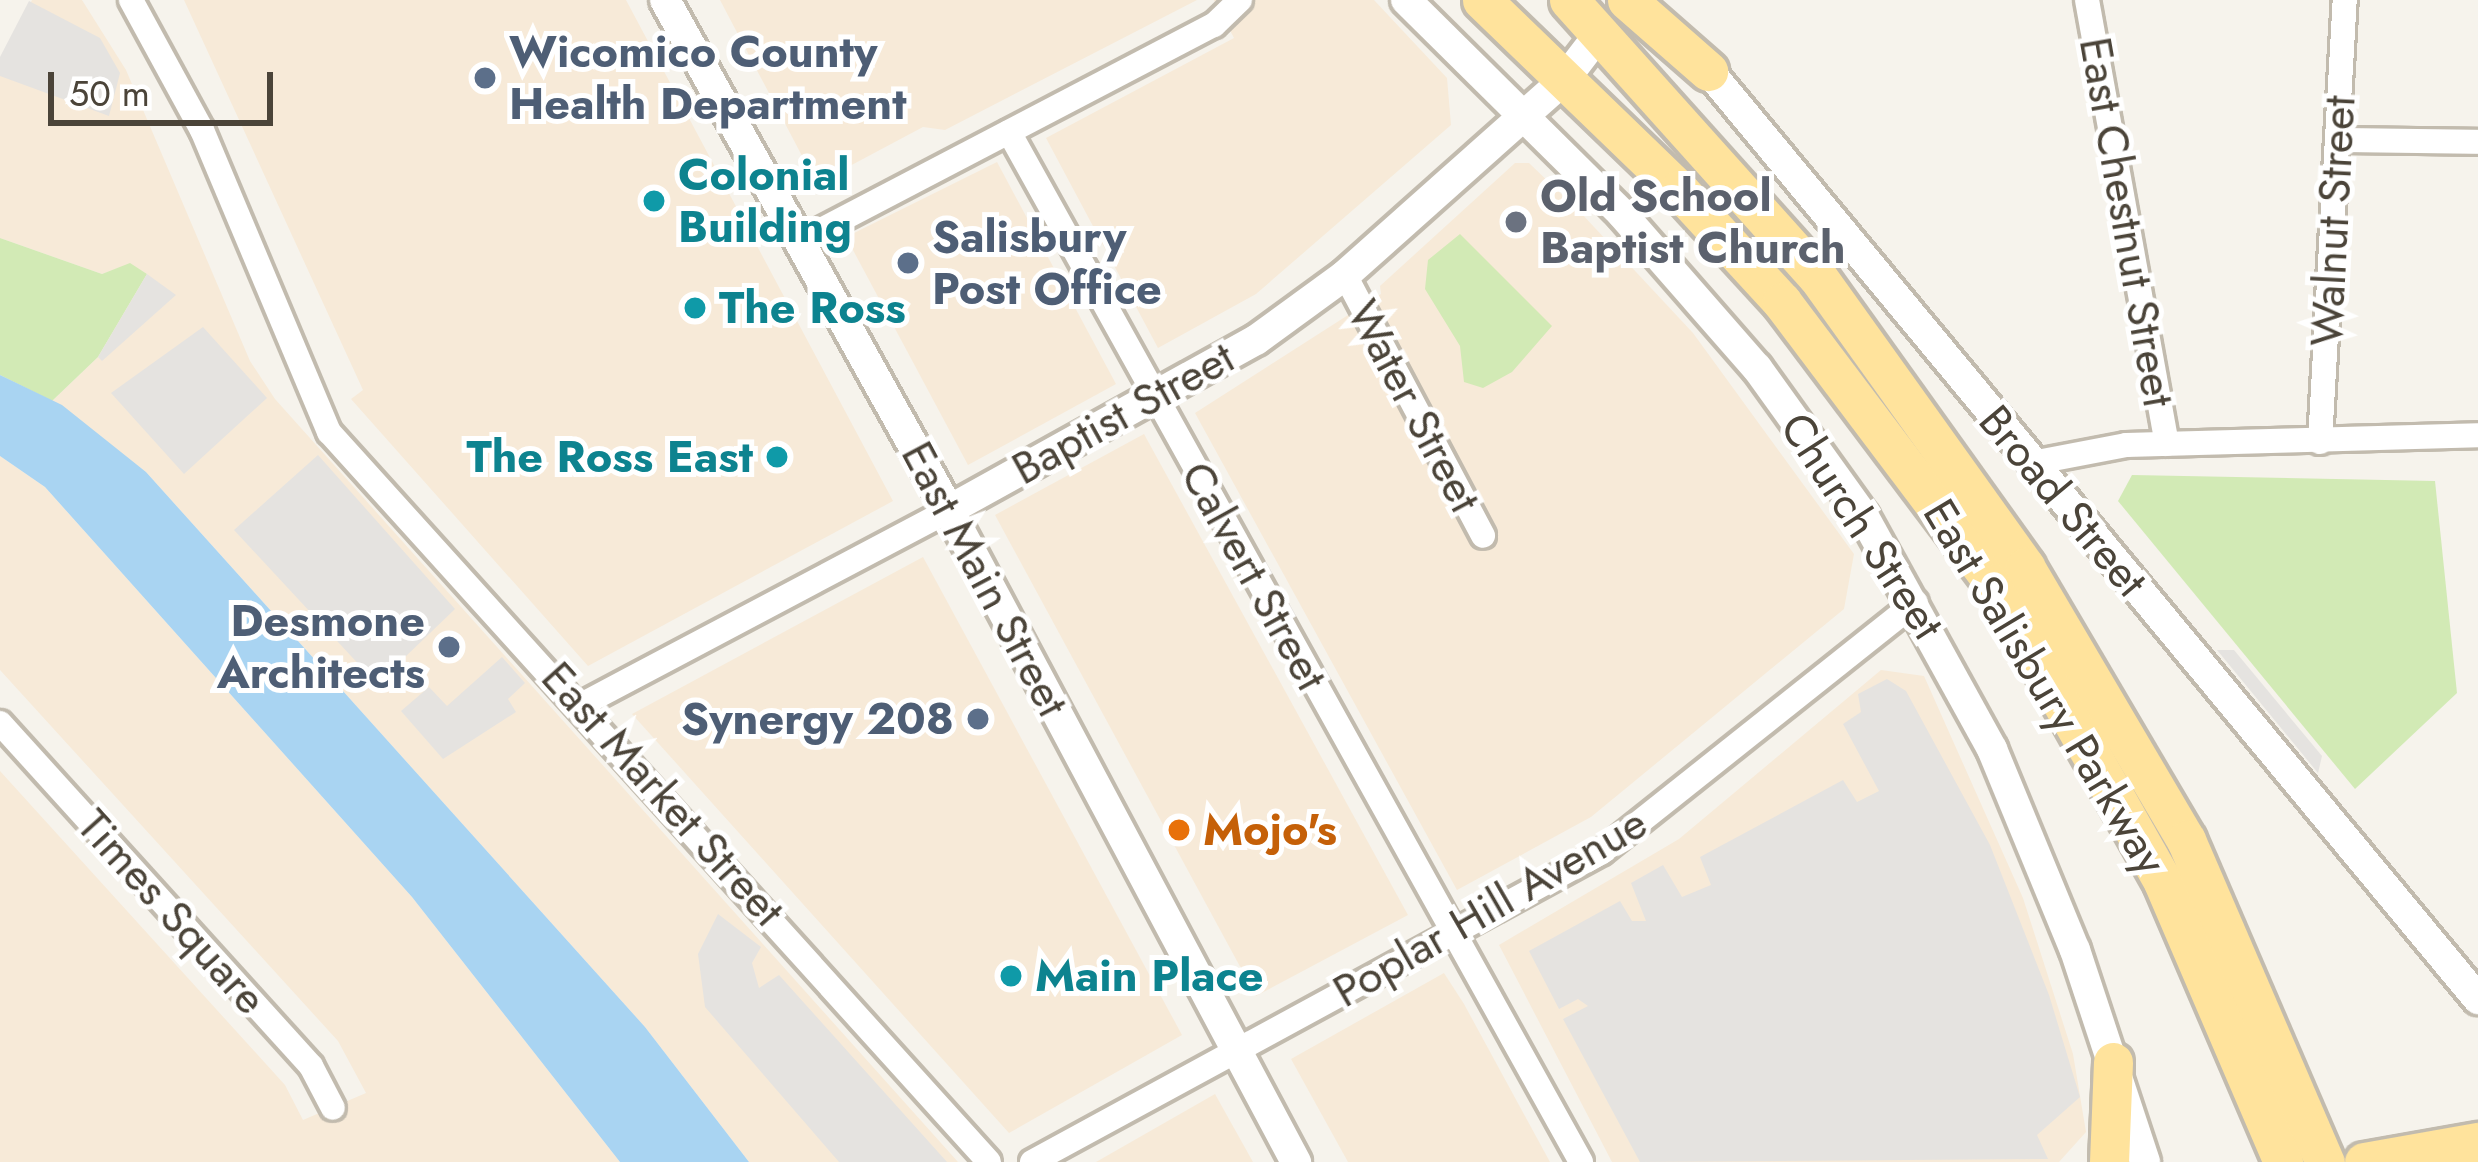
<!DOCTYPE html>
<style>
body{margin:0}
#map{position:relative;width:2478px;height:1162px;overflow:hidden;background:#f6f3ec;font-family:Jost,sans-serif}
div>[style]{position:absolute}
[style*='--x']{left:calc(var(--x)*1px);top:calc(var(--y)*1px);width:calc(var(--w)*1px);rotate:calc(var(--a)*1deg)}
.commercial>*{inset:0;background:#f7ead8}
.green>*{inset:0;background:#d2eab5}
.parking>*{inset:0;background:#e5e3e0}
.water>*{inset:0;background:#a9d4f2}
.roads{filter:drop-shadow(3px 0 #c2bbae) drop-shadow(-3px 0 #c2bbae) drop-shadow(0 3px #c2bbae) drop-shadow(0 -3px #c2bbae)}
.minor>*{height:24px;margin:-12px;padding:0 12px;transform-origin:12px;border-radius:12px;background:#fff}
.tertiary>*{height:30px;margin:-15px;padding:0 15px;transform-origin:15px;border-radius:15px;background:#fff}
.primary>*{height:39px;margin:-19.5px;padding:0 19.5px;transform-origin:19.5px;border-radius:19.5px;background:#ffe39c}
.dots>*{width:33px;height:33px;translate:-50% -50%;box-sizing:border-box;border:6px solid #fff;border-radius:50%}
span{translate:-50% -50%;white-space:nowrap;text-align:center;line-height:1.15;-webkit-text-stroke:10px #fff;paint-order:stroke}
.service-label{font-size:45px;color:#4e5e75;font-weight:700}
.left{translate:0 -50%;text-align:left}
.right{translate:-100% -50%;text-align:right}
.culture-label{font-size:45px;color:#0d838f;font-weight:700}
.worship-label{font-size:45px;color:#5b616d;font-weight:700}
.street-label{font-size:45px;color:#4b4439}
.food-label{font-size:45px;color:#c56008;font-weight:700}
.scale{position:absolute;left:48px;top:72px;width:225px;height:54px;box-sizing:border-box;border:6px solid #4b4439;border-top:0;padding-left:15px;font-size:36px;line-height:42px;white-space:nowrap;color:#4b4439;-webkit-text-stroke:9px #fff;paint-order:stroke}
</style>
<div id="map">
<div class="commercial">
<i style="clip-path:polygon(32px 0,82px 0,126px 70px,250px 361px,275px 399px,958px 1162px,749px 1162px,645px 1027px,146px 472px,52px 401px,98px 357px,147px 274px,130px 264px,102px 274px,0 238px,0 63px)"></i>
<i style="clip-path:polygon(184px 0,626px 0,893px 501px,588px 666px,351px 399px,363px 390px)"></i>
<i style="clip-path:polygon(720px 0,1197px 0,945px 130px,923px 127px,846px 168px,839px 183px,821px 192px)"></i>
<i style="clip-path:polygon(1214px 0,1374px 0,1447px 78px,1451px 125px,1256px 294px,1158px 348px,1046px 138px,1234px 38px)"></i>
<i style="clip-path:polygon(997px 162px,1116px 384px,968px 465px,846px 237px)"></i>
<i style="clip-path:polygon(1515px 163px,1529px 163px,1581px 213px,1693px 333px,1854px 554px,1844px 609px,1591px 817px,1457px 890px,1195px 413px,1381px 294px,1380px 286px)"></i>
<i style="clip-path:polygon(1144px 434px,1408px 915px,1256px 996px,995px 515px)"></i>
<i style="clip-path:polygon(0 456px,45px 487px,412px 897px,620px 1162px,0 1162px,0 771px,285px 1085px,303px 1120px,366px 1093px,338px 1041px,0 670px)"></i>
<i style="clip-path:polygon(923px 557px,1182px 1035px,1009px 1133px,632px 714px)"></i>
<i style="clip-path:polygon(1881px 670px,1924px 676px,2023px 898px,2073px 1054px,2086px 1132px,2059px 1162px,1612px 1162px,1499px 945px,1679px 839px)"></i>
<i style="clip-path:polygon(1444px 973px,1464px 1004px,1550px 1162px,1348px 1162px,1291px 1059px)"></i>
<i style="clip-path:polygon(1215px 1094px,1253px 1162px,1096px 1162px)"></i>
</div>
<div class="green">
<i style="clip-path:polygon(1460px 234px,1552px 326px,1512px 372px,1483px 388px,1464px 382px,1460px 346px,1425px 289px,1428px 260px)"></i>
<i style="clip-path:polygon(0 238px,102px 274px,130px 263px,147px 274px,98px 357px,52px 401px,0 375px)"></i>
<i style="clip-path:polygon(2132px 475px,2435px 481px,2457px 693px,2355px 789px,2118px 501px)"></i>
</div>
<div class="parking">
<i style="clip-path:polygon(29px 1px,100px 38px,120px 73px,109px 116px,0 76px,0 57px)"></i>
<i style="clip-path:polygon(147px 274px,176px 295px,102px 361px,98px 357px)"></i>
<i style="clip-path:polygon(203px 327px,267px 398px,184px 474px,111px 393px)"></i>
<i style="clip-path:polygon(318px 455px,455px 609px,377px 684px,234px 530px)"></i>
<i style="clip-path:polygon(2217px 650px,2234px 650px,2322px 756px,2318px 773px)"></i>
<i style="clip-path:polygon(502px 657px,525px 683px,508px 699px,516px 712px,443px 759px,401px 711px,429px 687px,447px 706px)"></i>
<i style="clip-path:polygon(1887px 679px,1906px 691px,1990px 845px,2049px 995px,2080px 1097px,2037px 1135px,2048px 1159px,1640px 1162px,1563px 1019px,1588px 1006px,1578px 999px,1559px 1009px,1529px 951px,1620px 901px,1632px 921px,1646px 921px,1631px 883px,1663px 865px,1682px 897px,1711px 885px,1700px 857px,1843px 780px,1857px 802px,1879px 791px,1843px 724px,1861px 712px,1858px 694px)"></i>
<i style="clip-path:polygon(718px 914px,761px 947px,752px 963px,759px 988px,779px 975px,947px 1162px,839px 1162px,705px 1007px,698px 954px)"></i>
</div>
<div class="water">
<i style="clip-path:polygon(0 375px,62px 405px,146px 472px,645px 1027px,749px 1162px,620px 1162px,412px 897px,45px 487px,0 456px)"></i>
</div>
<div class="roads">
<div class="minor">
<i style="--x:131;--y:0;--w:148;--a:61.4"></i>
<i style="--x:202;--y:130;--w:328;--a:67.2"></i>
<i style="--x:329;--y:432;--w:984;--a:47.88"></i>
<i style="--x:2087;--y:0;--w:451;--a:79.8"></i>
<i style="--x:1009;--y:132;--w:1178;--a:60.95"></i>
<i style="--x:2338;--y:140;--w:140;--a:0.8"></i>
<i style="--x:800;--y:241;--w:467;--a:-27.6"></i>
<i style="--x:1214;--y:25;--w:36;--a:-44"></i>
<i style="--x:1345;--y:275;--w:295;--a:62.1"></i>
<i style="--x:2320;--y:442;--w:443;--a:-86.8"></i>
<i style="--x:2032;--y:463;--w:96;--a:-10.8"></i>
<i style="--x:2126;--y:445;--w:352;--a:-1.6"></i>
<i style="--x:583;--y:704;--w:414;--a:-27.9"></i>
<i style="--x:0;--y:723;--w:463;--a:47.8"></i>
<i style="--x:311;--y:1066;--w:47;--a:62.4"></i>
<i style="--x:1032;--y:1162;--w:649;--a:-28.54"></i>
<i style="--x:1602;--y:852;--w:401;--a:-38.5"></i>
</div>
<div class="tertiary">
<i style="--x:665;--y:0;--w:584;--a:60.89"></i>
<i style="--x:949;--y:510;--w:739;--a:61.98"></i>
<i style="--x:1406;--y:0;--w:304;--a:44.7"></i>
<i style="--x:1622;--y:214;--w:205;--a:48.8"></i>
<i style="--x:1757;--y:368;--w:183;--a:54.3"></i>
<i style="--x:1864;--y:517;--w:265;--a:61.1"></i>
<i style="--x:1992;--y:749;--w:217;--a:67.6"></i>
<i style="--x:2075;--y:950;--w:223;--a:71.7"></i>
<i style="--x:1697;--y:57;--w:1224;--a:50.34"></i>
<i style="--x:949;--y:510;--w:351;--a:-29"></i>
<i style="--x:1256;--y:340;--w:110;--a:-36.1"></i>
<i style="--x:1345;--y:275;--w:293;--a:-41.7"></i>
<i style="--x:1564;--y:80;--w:59;--a:-52.5"></i>
</div>
<div class="primary">
<i style="--x:1482;--y:0;--w:274;--a:44"></i>
<i style="--x:1679;--y:190;--w:152;--a:47.4"></i>
<i style="--x:1782;--y:302;--w:352;--a:53"></i>
<i style="--x:1994;--y:583;--w:343;--a:60.5"></i>
<i style="--x:2163;--y:882;--w:305;--a:66.8"></i>
<i style="--x:1569;--y:0;--w:371;--a:48.1"></i>
<i style="--x:1817;--y:276;--w:358;--a:54.4"></i>
<i style="--x:2025;--y:567;--w:317;--a:59.5"></i>
<i style="--x:2186;--y:840;--w:351;--a:66.7"></i>
<i style="--x:1627;--y:0;--w:108;--a:41.2"></i>
<i style="--x:2109;--y:1162;--w:100;--a:-87.7"></i>
<i style="--x:2364;--y:1162;--w:116;--a:-10"></i>
</div>
</div>
<div class="dots">
<i style="left:485px;top:78px;background:#5c6f8a"></i>
<i style="left:654px;top:201px;background:#0f9aa8"></i>
<i style="left:1516px;top:222px;background:#6b7280"></i>
<i style="left:908px;top:263px;background:#5c6f8a"></i>
<i style="left:695px;top:308px;background:#0f9aa8"></i>
<i style="left:777px;top:457px;background:#0f9aa8"></i>
<i style="left:449px;top:647px;background:#5c6f8a"></i>
<i style="left:978px;top:719px;background:#5c6f8a"></i>
<i style="left:1179px;top:830px;background:#e8710a"></i>
<i style="left:1011px;top:976px;background:#0f9aa8"></i>
</div>
<div class="service-label">
<span class="left" style="left:509px;top:78px">Wicomico County<br>Health Department</span>
<span class="left" style="left:932px;top:263px">Salisbury<br>Post Office</span>
<span class="right" style="left:425px;top:647px">Desmone<br>Architects</span>
<span class="right" style="left:954px;top:719px">Synergy 208</span>
</div>
<div class="culture-label">
<span class="left" style="left:678px;top:201px">Colonial<br>Building</span>
<span class="left" style="left:719px;top:308px">The Ross</span>
<span class="right" style="left:753px;top:457px">The Ross East</span>
<span class="left" style="left:1035px;top:976px">Main Place</span>
</div>
<div class="worship-label">
<span class="left" style="left:1540px;top:222px">Old School<br>Baptist Church</span>
</div>
<div class="street-label">
<span style="left:2333px;top:221px;rotate:-87deg">Walnut Street</span>
<span style="left:2127px;top:222px;rotate:80deg">East Chestnut Street</span>
<span style="left:1414px;top:406px;rotate:62deg">Water Street</span>
<span style="left:1123px;top:413px;rotate:-29deg">Baptist Street</span>
<span style="left:2063px;top:501px;rotate:50deg">Broad Street</span>
<span style="left:1862px;top:526px;rotate:57deg">Church Street</span>
<span style="left:1254px;top:576px;rotate:61deg">Calvert Street</span>
<span style="left:985px;top:579px;rotate:62deg">East Main Street</span>
<span style="left:2045px;top:687px;rotate:59deg">East Salisbury Parkway</span>
<span style="left:663px;top:794px;rotate:48deg">East Market Street</span>
<span style="left:1490px;top:907px;rotate:-30deg">Poplar Hill Avenue</span>
<span style="left:172px;top:912px;rotate:48deg">Times Square</span>
</div>
<div class="food-label">
<span class="left" style="left:1203px;top:830px">Mojo's</span>
</div>
<div class="scale">50 m</div>
</div>
